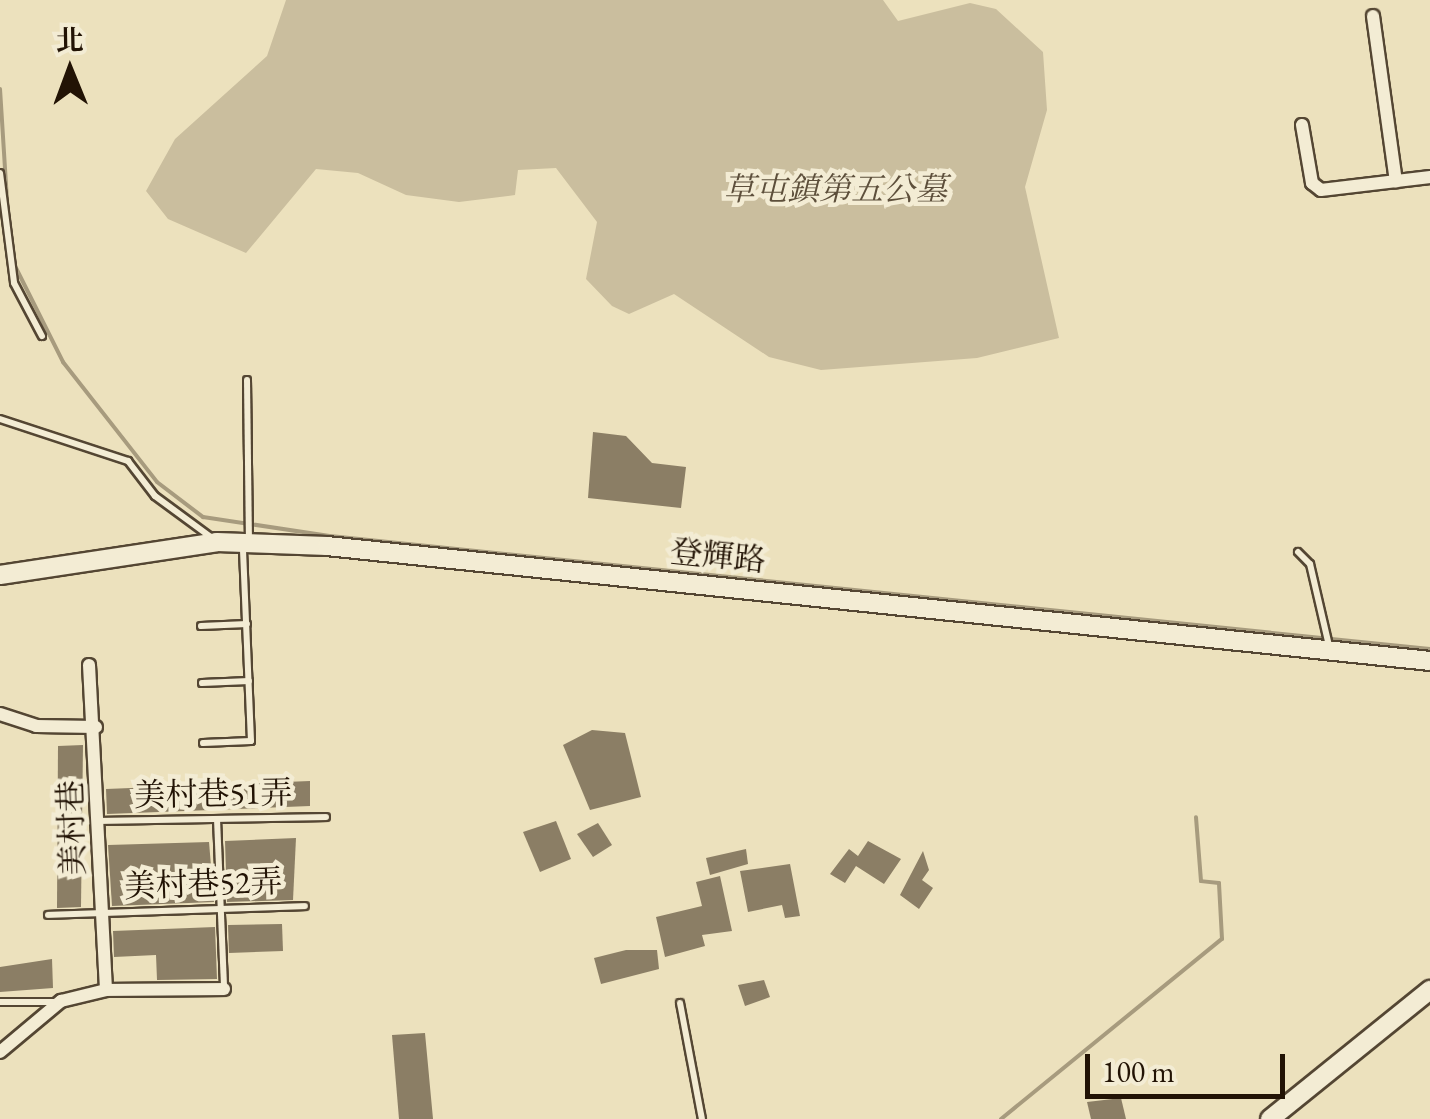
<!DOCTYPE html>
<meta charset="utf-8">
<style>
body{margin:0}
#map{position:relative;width:1430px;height:1119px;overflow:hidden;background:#ece1bd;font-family:"EB Garamond","Noto Serif TC",serif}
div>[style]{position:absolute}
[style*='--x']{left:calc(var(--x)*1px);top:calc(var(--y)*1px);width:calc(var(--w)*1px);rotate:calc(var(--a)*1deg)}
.green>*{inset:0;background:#cabe9e}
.stream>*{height:4px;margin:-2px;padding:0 2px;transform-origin:2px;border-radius:2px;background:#a79b7e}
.building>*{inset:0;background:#8b7e65}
.roads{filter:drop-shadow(2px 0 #544633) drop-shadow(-2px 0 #544633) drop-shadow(0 2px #544633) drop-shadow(0 -2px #544633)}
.lane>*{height:6px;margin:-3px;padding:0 3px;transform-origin:3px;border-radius:3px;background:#f3ecd4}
.street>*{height:12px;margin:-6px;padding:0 6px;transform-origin:6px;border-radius:6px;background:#f3ecd4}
.secondary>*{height:18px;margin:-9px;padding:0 9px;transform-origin:9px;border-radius:9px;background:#f3ecd4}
span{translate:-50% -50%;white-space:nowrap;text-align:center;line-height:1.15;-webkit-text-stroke:9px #f3ecd4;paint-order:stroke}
.park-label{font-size:32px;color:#5d4f3b;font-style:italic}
.street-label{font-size:32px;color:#221305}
.north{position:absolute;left:20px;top:20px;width:100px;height:100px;-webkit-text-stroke:8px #f3ecd4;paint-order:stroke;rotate:359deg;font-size:28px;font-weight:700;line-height:40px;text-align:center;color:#221305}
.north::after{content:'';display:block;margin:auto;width:35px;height:45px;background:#221305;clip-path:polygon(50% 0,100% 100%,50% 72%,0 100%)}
.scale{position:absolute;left:1085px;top:1054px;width:200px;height:45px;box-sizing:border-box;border:5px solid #221305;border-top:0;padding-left:12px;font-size:30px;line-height:35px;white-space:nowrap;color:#221305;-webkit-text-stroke:8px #f3ecd4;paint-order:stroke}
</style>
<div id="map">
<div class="green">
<i style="clip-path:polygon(286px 0,883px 0,898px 21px,970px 3px,996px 9px,1043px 52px,1047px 110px,1025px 187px,1059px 338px,977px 358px,821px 370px,769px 357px,674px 294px,629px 314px,612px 306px,586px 279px,597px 222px,556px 168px,518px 170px,515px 195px,459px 202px,406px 195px,358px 173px,316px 169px,246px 253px,168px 219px,146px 191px,175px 139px,267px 56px)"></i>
</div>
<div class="stream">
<i style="--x:0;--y:89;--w:126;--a:86.4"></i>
<i style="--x:14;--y:264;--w:110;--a:63.4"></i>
<i style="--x:63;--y:362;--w:152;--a:51.9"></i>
<i style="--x:157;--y:482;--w:58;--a:37.3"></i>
<i style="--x:203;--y:517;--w:128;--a:8.5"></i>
<i style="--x:330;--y:536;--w:1106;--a:5.87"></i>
<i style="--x:1001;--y:1119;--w:285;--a:-39.2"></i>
<i style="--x:1222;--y:939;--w:56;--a:-93.1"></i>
<i style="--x:1219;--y:883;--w:18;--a:-174"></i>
<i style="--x:1201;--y:881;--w:64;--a:-94.5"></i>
</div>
<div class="building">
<i style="clip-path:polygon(593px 432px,626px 436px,652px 463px,686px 467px,681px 508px,588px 498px)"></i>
<i style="clip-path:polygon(592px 730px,625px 733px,641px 797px,590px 810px,563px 745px)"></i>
<i style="clip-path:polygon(83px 745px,81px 907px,57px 908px,58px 746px)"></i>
<i style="clip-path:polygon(310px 781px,310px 806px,107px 814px,106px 789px)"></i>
<i style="clip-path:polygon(556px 821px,571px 859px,540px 872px,523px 832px)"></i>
<i style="clip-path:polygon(598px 823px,612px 845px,593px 857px,577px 834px)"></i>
<i style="clip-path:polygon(296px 838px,293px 900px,227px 902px,225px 841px)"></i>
<i style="clip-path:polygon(868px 841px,901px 859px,884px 884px,856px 866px,845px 883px,830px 874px,849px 849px,858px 856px)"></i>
<i style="clip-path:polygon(209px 842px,214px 902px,112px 906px,108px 845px)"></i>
<i style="clip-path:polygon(746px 849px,748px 864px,710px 875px,706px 858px)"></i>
<i style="clip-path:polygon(923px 851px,929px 870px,922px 880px,933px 888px,919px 909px,900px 895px)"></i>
<i style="clip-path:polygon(790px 864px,800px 916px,785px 918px,782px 905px,748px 912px,740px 871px)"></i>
<i style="clip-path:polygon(720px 876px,732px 931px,702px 935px,705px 946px,665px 957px,656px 917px,702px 906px,696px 882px)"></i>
<i style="clip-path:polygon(282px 924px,283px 951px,229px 953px,228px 925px)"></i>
<i style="clip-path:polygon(215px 927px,217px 979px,157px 980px,156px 955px,114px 957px,113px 931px)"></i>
<i style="clip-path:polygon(626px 950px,657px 950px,659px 969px,601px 984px,594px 958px)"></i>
<i style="clip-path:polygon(52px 959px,53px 988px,0 992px,0 967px)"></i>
<i style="clip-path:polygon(764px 980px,770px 997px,745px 1006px,738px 985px)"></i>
<i style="clip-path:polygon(425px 1033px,433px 1119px,399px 1119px,392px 1035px)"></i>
<i style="clip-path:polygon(1121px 1098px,1126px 1119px,1091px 1119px,1087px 1102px)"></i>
</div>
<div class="roads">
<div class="lane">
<i style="--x:0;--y:173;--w:111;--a:82.7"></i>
<i style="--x:14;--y:283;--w:60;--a:62.2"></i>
<i style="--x:247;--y:380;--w:161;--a:89.3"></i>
<i style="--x:0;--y:419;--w:135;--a:18.2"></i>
<i style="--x:128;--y:461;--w:44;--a:52.4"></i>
<i style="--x:155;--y:496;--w:74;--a:36.3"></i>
<i style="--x:1298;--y:552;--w:17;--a:45"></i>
<i style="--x:1310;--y:564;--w:88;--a:76.9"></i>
<i style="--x:201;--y:626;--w:46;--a:-2.5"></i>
<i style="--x:202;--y:683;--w:47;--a:-2.4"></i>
<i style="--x:203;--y:743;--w:48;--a:-2.4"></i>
<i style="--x:251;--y:741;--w:193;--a:-92.4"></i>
<i style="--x:217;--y:819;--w:169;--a:87.6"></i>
<i style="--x:100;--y:821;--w:226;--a:-1"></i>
<i style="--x:48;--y:915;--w:257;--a:-2"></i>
<i style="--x:0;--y:1002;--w:55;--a:0"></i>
<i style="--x:680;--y:1003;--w:118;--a:79.3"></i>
</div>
<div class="street">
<i style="--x:1373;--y:16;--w:167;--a:82.1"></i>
<i style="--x:1302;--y:125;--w:59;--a:80.2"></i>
<i style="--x:1312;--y:183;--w:11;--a:38"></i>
<i style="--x:1321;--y:190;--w:110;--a:-6.8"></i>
<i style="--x:89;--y:665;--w:325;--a:87"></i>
<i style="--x:0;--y:714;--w:38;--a:18"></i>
<i style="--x:36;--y:726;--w:60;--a:1"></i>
<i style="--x:0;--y:1052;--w:80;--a:-39.9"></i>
<i style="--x:61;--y:1001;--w:46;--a:-13.7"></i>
<i style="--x:106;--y:990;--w:118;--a:-0.5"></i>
</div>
<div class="secondary">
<i style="--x:0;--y:575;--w:219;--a:-8.6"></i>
<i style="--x:217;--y:542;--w:110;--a:2.1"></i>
<i style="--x:327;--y:546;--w:1109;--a:5.95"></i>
<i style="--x:1270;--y:1119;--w:206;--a:-38.9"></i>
</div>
</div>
<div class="park-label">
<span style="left:835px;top:189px">草屯鎮第五公墓</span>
</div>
<div class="street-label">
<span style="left:718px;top:556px;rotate:6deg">登輝路</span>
<span style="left:213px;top:794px;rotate:-1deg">美村巷51弄</span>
<span style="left:72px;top:828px;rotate:-92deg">美村巷</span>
<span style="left:203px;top:884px;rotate:-2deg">美村巷52弄</span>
</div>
<div class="north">北</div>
<div class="scale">100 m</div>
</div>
